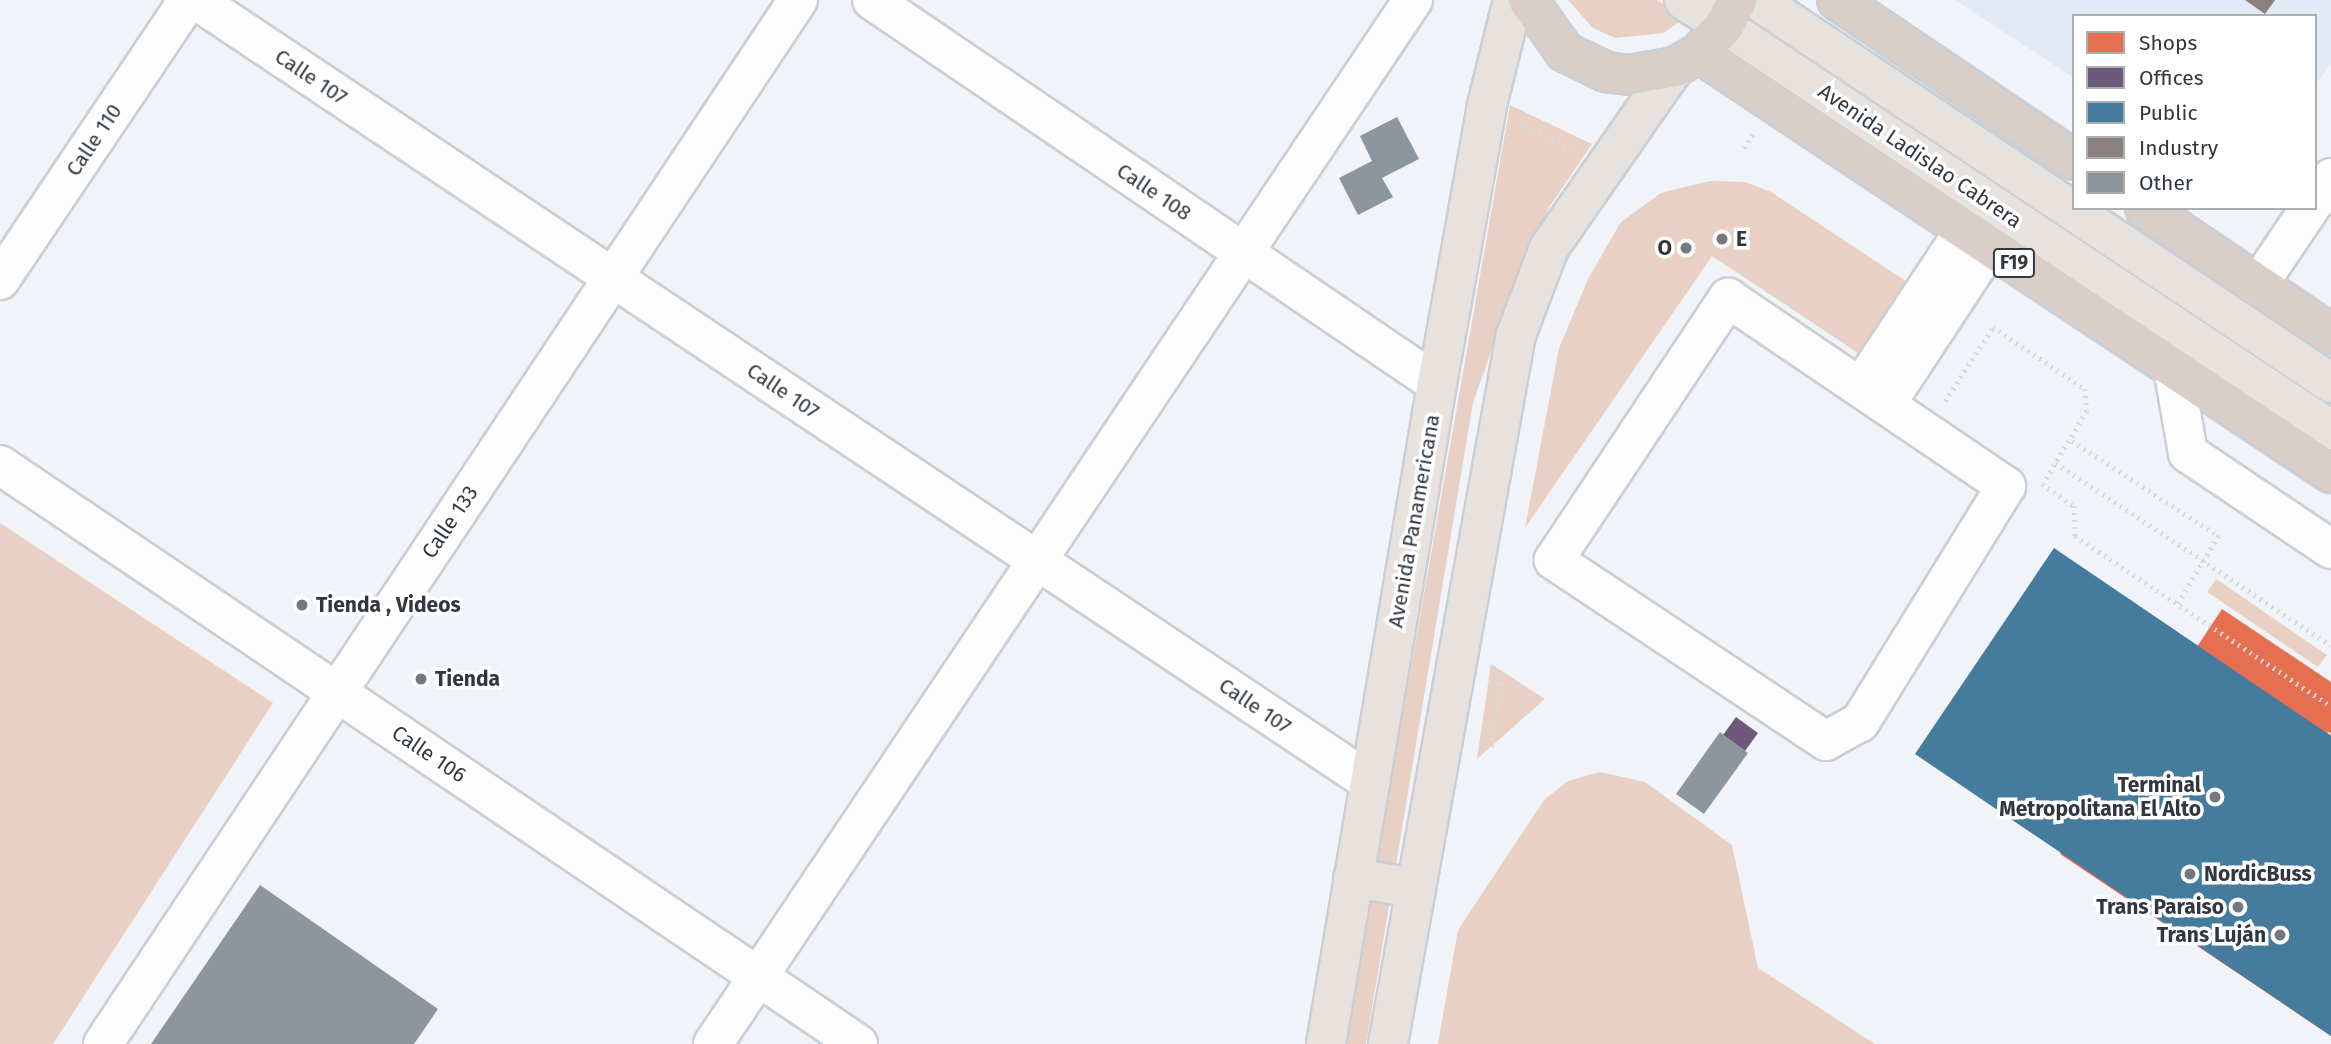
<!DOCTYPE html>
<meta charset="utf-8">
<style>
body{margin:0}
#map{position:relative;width:2331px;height:1044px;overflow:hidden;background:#f0f3f8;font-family:"Fira Sans",sans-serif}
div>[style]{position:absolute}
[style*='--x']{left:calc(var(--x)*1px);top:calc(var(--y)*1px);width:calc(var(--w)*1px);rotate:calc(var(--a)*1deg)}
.built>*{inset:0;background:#e1eaf5}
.green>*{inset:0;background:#e8d1c4}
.shops>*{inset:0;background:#e76f51}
.offices>*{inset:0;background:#6d597a}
.public>*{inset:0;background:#457b9d}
.industry>*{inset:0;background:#8a817c}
.building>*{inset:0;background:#8d969f}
.path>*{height:4.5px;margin-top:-2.25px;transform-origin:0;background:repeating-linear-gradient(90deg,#d9dadc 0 2px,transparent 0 7px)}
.roads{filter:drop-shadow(2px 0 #cacfd5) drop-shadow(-2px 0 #cacfd5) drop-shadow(0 2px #cacfd5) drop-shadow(0 -2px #cacfd5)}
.minor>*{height:38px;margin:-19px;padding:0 19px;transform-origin:19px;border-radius:19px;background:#fdfdfe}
.major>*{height:38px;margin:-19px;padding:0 19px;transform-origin:19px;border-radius:19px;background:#e7e2de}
.highway>*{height:38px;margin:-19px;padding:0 19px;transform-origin:19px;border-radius:19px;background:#d9cfc8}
.dots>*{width:19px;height:19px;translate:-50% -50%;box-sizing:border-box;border:4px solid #fff;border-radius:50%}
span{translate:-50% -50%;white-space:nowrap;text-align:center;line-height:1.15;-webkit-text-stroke:7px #fff;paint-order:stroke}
.shield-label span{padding:2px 5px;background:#fff;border:2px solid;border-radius:5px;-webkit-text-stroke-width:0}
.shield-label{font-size:19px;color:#30373f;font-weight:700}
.street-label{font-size:21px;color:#30373f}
.poi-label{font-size:21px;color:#30373f;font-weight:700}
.left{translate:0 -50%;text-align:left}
.right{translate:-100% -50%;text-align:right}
.legend{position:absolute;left:2072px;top:14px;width:245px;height:196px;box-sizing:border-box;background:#fff;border:2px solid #acafb2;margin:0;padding:9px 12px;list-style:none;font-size:21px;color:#30373f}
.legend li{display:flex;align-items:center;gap:14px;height:35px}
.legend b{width:35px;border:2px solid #acafb2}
</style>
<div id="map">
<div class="built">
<i style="clip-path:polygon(1955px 0,2331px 0,2331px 64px,2315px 85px,2315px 16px,2074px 16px,2074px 78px)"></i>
</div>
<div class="green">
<i style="clip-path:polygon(1568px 0,1657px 0,1684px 18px,1664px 33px,1615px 38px,1593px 28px)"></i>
<i style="clip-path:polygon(1510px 105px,1592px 144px,1550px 206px,1521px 266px,1473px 403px,1366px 1044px,1345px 1044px)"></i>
<i style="clip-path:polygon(1710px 181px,1745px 182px,1771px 192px,1907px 282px,1858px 353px,1712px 256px,1525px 528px,1559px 348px,1589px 277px,1621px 222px,1661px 193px)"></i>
<i style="clip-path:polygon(0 523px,273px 703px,53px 1044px,0 1044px)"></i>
<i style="clip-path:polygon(2216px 579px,2327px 655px,2318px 667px,2207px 592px)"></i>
<i style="clip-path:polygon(1491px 664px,1545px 699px,1477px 759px)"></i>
<i style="clip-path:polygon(1600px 772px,1645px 782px,1732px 845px,1758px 968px,1875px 1044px,1438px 1044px,1458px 930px,1545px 799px,1568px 781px)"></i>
</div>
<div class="shops">
<i style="clip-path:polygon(2222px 609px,2331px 682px,2331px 1036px,2060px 854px)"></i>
</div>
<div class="offices">
<i style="clip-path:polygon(1736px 717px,1758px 733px,1745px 751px,1723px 735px)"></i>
</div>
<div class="public">
<i style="clip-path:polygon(2054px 548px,2331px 736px,2331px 1036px,1915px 754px)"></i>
</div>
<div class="industry">
<i style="clip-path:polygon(2245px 0,2275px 0,2265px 14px)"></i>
</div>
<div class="building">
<i style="clip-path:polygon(1397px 117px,1419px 159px,1382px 178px,1393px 197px,1358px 215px,1339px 178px,1372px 161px,1360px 136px)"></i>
<i style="clip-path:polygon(1720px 732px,1748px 753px,1704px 814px,1676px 794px)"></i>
<i style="clip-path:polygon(260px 885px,438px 1009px,414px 1044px,151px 1044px)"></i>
</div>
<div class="path">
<i style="--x:1521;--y:123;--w:58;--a:28.8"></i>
<i style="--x:1744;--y:148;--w:20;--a:-57"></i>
<i style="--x:1945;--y:401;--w:88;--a:-57"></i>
<i style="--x:1993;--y:327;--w:111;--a:34"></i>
<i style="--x:2085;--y:389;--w:22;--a:85"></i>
<i style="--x:2087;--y:411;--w:85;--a:121.1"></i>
<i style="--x:2072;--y:441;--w:175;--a:32.9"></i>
<i style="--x:2219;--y:536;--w:81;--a:121.3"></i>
<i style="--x:2056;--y:463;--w:330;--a:33.6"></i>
<i style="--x:2042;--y:484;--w:39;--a:35"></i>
<i style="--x:2074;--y:506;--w:30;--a:88"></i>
<i style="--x:2075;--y:536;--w:307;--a:33.6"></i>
<i style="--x:2329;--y:734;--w:4;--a:-56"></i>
<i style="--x:1491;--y:747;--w:77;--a:-81.8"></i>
</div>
<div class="roads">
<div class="minor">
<i style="--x:196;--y:0;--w:1411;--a:33.67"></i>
<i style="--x:872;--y:0;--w:683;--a:34.2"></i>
<i style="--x:2315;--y:201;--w:28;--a:-55"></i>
<i style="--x:0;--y:280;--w:337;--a:-56.1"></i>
<i style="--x:2258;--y:285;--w:93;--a:-56"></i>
<i style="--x:1728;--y:298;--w:336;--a:34.1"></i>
<i style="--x:2006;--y:486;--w:278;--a:121.7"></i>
<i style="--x:1860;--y:722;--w:39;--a:151"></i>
<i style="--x:1826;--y:741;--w:327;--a:-146.4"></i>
<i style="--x:1554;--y:560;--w:315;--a:-56.4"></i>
<i style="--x:2173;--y:368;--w:86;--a:80"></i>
<i style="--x:2188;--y:453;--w:172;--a:33.9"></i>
<i style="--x:1861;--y:387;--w:188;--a:-56.5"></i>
<i style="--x:1886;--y:404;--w:188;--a:-56.7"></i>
<i style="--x:0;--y:465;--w:1035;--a:34.01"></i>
<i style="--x:103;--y:1044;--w:1254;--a:-56.35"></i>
<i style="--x:713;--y:1044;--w:1257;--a:-56.16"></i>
</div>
<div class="major">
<i style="--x:1684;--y:0;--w:777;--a:33.61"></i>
<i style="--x:1757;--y:0;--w:690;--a:33.71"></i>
<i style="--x:1353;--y:878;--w:63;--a:9.2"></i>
<i style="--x:1326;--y:1044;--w:669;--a:-80.45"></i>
<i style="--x:1437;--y:384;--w:283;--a:-79.8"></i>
<i style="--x:1487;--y:105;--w:108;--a:-76.1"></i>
<i style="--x:1388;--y:1044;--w:720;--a:-79.77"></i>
<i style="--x:1516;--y:335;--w:93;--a:-69.2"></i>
<i style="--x:1549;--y:248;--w:221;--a:-55.2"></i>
</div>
<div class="highway">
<i style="--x:1528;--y:0;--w:64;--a:54.6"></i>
<i style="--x:1565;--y:52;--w:46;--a:26"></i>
<i style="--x:1606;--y:72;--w:23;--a:7"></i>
<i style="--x:1629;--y:75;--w:47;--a:-9.9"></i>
<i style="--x:1675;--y:67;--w:28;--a:-30"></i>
<i style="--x:1699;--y:53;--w:37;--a:-47"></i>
<i style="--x:1724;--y:26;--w:29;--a:-63"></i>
<i style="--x:1837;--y:0;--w:286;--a:34"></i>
<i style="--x:1699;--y:53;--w:759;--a:33.61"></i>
<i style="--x:2145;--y:208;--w:225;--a:34.1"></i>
</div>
</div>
<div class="dots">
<i style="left:1722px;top:239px;background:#737980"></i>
<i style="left:1686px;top:248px;background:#737980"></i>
<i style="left:302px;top:605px;background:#737980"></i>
<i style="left:421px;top:679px;background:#737980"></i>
<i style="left:2215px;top:797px;background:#737980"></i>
<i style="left:2190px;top:874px;background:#737980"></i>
<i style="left:2238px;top:907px;background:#737980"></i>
<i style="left:2280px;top:935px;background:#737980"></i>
</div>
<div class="shield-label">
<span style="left:2014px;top:263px">F19</span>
</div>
<div class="street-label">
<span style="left:311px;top:77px;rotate:34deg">Calle 107</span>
<span style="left:94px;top:140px;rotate:-56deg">Calle 110</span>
<span style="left:1920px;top:156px;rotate:34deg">Avenida Ladislao Cabrera</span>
<span style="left:1154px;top:192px;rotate:34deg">Calle 108</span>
<span style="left:783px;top:391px;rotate:34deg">Calle 107</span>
<span style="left:1414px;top:521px;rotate:-80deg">Avenida Panamericana</span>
<span style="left:450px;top:522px;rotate:-56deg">Calle 133</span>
<span style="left:1255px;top:706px;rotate:34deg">Calle 107</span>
<span style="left:429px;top:754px;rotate:34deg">Calle 106</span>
</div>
<div class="poi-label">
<span class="left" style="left:1736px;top:239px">E</span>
<span class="right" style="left:1672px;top:248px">O</span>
<span class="left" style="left:316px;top:605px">Tienda , Videos</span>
<span class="left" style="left:435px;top:679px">Tienda</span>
<span class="right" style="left:2201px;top:797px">Terminal<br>Metropolitana El Alto</span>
<span class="left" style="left:2204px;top:874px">NordicBuss</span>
<span class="right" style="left:2224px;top:907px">Trans Paraiso</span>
<span class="right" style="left:2266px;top:935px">Trans Luján</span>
</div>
<ul class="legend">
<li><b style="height:19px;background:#e76f51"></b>Shops</li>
<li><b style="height:19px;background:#6d597a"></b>Offices</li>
<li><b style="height:19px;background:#457b9d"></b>Public</li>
<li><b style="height:19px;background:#8a817c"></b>Industry</li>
<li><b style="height:19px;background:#8d969f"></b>Other</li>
</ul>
</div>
